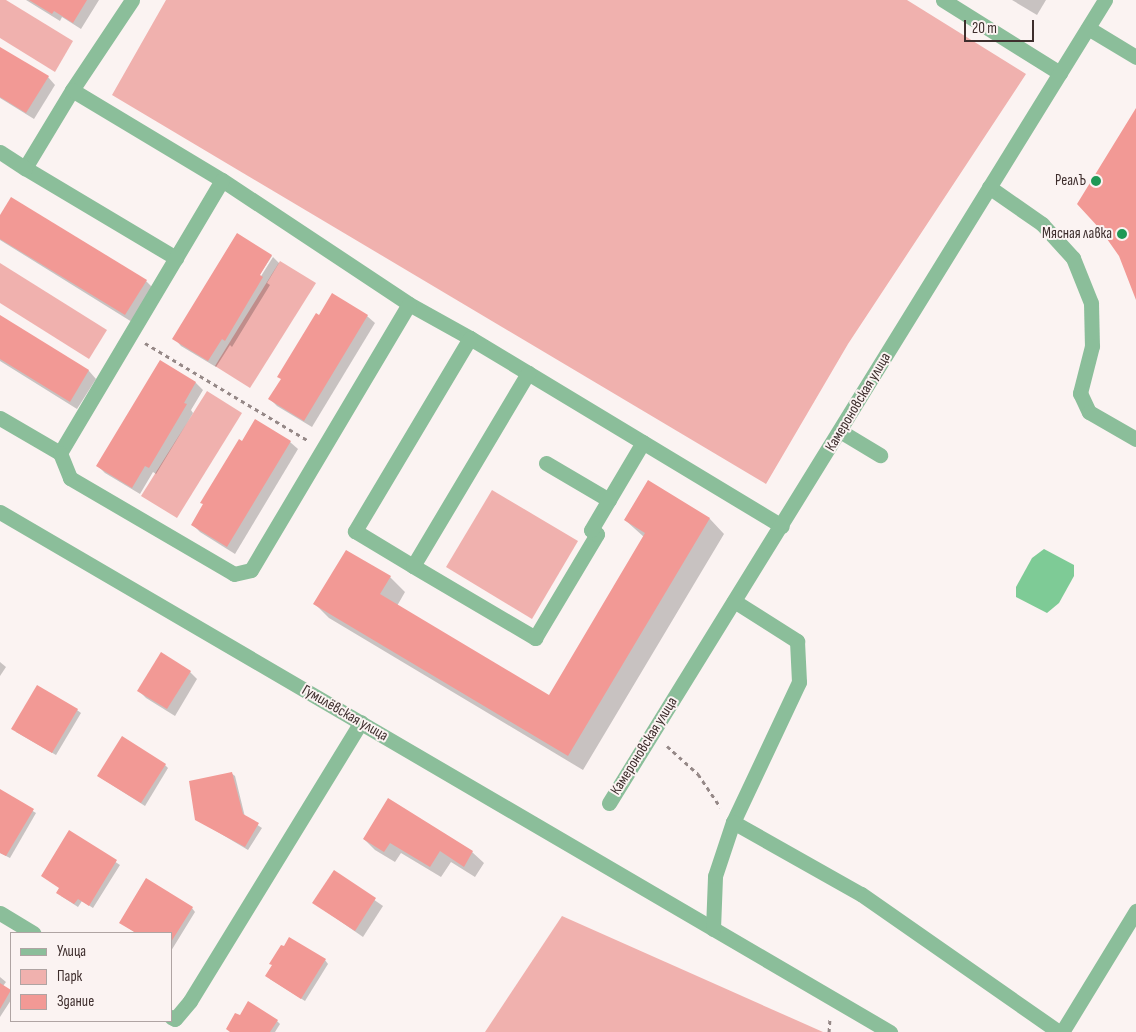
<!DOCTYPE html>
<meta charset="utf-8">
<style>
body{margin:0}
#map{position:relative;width:1136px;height:1032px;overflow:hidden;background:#fbf3f2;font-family:"Sofia Sans Condensed",sans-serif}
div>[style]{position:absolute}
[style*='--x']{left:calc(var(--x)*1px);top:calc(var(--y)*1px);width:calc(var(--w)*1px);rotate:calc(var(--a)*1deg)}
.green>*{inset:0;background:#f0b1ae}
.water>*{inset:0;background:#7ecb96}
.shadow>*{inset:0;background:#0003}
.building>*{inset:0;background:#f29995}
.path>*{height:3px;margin-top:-1.5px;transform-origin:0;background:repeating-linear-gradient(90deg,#958887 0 4px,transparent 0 8px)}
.minor>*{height:15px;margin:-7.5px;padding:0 7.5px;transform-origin:7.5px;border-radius:7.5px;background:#8bbe9a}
.dots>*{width:14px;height:14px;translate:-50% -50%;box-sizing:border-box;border:2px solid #fbf3f2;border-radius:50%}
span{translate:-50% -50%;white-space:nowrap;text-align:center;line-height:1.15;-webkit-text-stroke:4px #fbf3f2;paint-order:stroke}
.poi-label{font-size:15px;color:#3e2e2d}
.right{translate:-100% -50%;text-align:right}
.street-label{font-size:15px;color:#3e2e2d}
.legend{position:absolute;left:10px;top:932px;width:162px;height:90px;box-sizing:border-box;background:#fbf3f2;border:1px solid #afa4a3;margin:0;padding:6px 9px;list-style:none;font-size:15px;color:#3e2e2d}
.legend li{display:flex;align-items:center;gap:10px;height:25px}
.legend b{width:25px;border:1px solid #afa4a3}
.scale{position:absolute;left:964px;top:20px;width:70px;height:22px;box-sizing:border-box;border:2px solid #3e2e2d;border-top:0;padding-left:6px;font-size:15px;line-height:18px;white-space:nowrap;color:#3e2e2d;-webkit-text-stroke:4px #fbf3f2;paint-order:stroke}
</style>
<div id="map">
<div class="green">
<i style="clip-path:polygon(0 0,6px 0,73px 41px,55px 72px,0 38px)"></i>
<i style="clip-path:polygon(166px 0,907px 0,1026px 74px,848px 344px,766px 484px,112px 95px)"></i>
<i style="clip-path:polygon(280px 261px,316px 283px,250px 388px,215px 366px)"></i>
<i style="clip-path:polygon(0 263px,107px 330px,89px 359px,0 303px)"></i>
<i style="clip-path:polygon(207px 391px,242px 413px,177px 518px,141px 496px)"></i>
<i style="clip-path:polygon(492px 490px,578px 541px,532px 619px,446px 567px)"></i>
<i style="clip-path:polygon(562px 916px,823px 1032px,485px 1032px)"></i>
</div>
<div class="water">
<i style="clip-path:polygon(1044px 549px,1074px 565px,1074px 576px,1059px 603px,1047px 613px,1016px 597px,1016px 587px,1032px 558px)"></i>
</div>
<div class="shadow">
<i style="clip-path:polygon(26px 0,99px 0,81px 29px,62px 17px,60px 21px)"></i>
<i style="clip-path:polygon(1012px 0,1046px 0,1037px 15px)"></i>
<i style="clip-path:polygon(0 48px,48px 77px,55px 85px,34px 119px,0 98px)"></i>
<i style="clip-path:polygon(0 218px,146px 281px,153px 288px,132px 322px,0 240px)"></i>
<i style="clip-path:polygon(237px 234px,272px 256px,256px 280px,258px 281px,273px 257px,279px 263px,267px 283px,270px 285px,232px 347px,230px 345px,216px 367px,181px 346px,174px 338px)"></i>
<i style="clip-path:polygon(333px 295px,367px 316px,375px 323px,312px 427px,277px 406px,270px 399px)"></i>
<i style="clip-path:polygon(0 317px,89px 371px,96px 379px,77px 409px,0 361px)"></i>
<i style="clip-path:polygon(161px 362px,196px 383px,203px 390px,191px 410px,193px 413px,156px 474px,153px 472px,140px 494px,105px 473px,98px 466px)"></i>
<i style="clip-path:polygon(290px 442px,298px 449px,235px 554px,200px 532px,193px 525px,204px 505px)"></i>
<i style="clip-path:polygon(648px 482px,710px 519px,724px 534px,583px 770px,329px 618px,315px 604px,390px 577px,405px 592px,397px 606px,549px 697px,644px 537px,625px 520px)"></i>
<i style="clip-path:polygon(0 662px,6px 667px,0 676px)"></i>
<i style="clip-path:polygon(190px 672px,197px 679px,175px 716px,146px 698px,139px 691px)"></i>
<i style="clip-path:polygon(77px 710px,81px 713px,56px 755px,16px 732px)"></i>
<i style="clip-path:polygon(165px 765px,168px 768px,145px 806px,98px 776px)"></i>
<i style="clip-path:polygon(231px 773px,235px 776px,245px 817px,262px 828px,248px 850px,196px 819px)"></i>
<i style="clip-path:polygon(0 791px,36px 813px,10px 858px,0 853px)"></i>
<i style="clip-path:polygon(389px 800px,472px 852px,484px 863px,475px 877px,451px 862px,441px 877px,401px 853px,395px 862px,375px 850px,364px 839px)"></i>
<i style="clip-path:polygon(70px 832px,120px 865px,93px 908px,82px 901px,78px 907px,61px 896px)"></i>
<i style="clip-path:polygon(334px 872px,383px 906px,363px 937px,314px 903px)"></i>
<i style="clip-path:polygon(192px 908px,195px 912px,171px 951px,171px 933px,136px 933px,121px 923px)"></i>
<i style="clip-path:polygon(325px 960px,328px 964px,305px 1001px,270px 979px)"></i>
<i style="clip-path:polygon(0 977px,6px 982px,3px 986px,11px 991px,11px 1000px,0 1017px)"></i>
<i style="clip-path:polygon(277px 1021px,280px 1024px,275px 1032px,230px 1032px)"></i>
</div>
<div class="building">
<i style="clip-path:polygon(29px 0,87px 0,73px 23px,54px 11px,52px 14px)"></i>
<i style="clip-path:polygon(0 47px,49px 76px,26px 113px,0 97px)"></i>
<i style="clip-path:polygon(1136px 108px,1136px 300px,1119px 256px,1100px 229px,1077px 204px)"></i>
<i style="clip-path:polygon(11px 197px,147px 280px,125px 315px,0 239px,0 215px)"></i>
<i style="clip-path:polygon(237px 233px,272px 255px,260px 275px,263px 277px,225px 341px,222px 339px,208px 361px,172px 339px)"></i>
<i style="clip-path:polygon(332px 293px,368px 315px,304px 421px,268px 399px,281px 379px,277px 377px,316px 313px,319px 315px)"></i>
<i style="clip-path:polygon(0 315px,89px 370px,70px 402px,0 359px)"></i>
<i style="clip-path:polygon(160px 360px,196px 382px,184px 403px,187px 404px,149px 468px,145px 466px,132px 488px,96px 466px)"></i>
<i style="clip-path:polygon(255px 419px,291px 441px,227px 547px,191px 525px,203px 504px,200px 503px,239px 439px,242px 441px)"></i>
<i style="clip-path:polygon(648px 480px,710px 518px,568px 756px,313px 604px,346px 550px,391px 576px,380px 594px,549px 695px,645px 533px,624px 520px)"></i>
<i style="clip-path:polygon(161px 652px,191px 671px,167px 709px,137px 691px)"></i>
<i style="clip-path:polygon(37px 685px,78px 709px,52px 753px,11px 729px)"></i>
<i style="clip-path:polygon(122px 736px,166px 764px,141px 803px,97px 776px)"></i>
<i style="clip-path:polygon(232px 772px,243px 814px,259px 823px,245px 847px,195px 820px,189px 781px)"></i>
<i style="clip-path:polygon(0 789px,34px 809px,6px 856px,0 853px)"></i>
<i style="clip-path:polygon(388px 798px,473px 851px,464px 867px,440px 851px,430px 867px,390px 843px,384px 852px,363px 839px)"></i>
<i style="clip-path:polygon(69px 830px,117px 860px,89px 906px,78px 899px,74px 904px,56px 893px,59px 888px,41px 876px)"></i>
<i style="clip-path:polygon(334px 870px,376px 898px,355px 931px,312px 903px)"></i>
<i style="clip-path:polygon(146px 878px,193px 907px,171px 942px,171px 933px,136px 933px,119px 923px)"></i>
<i style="clip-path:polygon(289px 937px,326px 959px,301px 999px,265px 976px,272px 965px,269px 964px,281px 945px,284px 946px)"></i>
<i style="clip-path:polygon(0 983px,11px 990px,0 1009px)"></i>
<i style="clip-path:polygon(248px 1001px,278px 1020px,270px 1032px,230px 1032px,226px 1029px,235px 1013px,240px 1015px)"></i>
</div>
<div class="path">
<i style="--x:145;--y:343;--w:189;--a:30.9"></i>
<i style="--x:667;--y:746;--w:42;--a:42.1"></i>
<i style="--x:698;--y:774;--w:40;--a:56"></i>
<i style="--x:829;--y:1032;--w:14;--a:-86"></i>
</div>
<div class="minor">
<i style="--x:132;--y:0;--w:108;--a:123.7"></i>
<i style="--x:72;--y:90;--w:91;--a:121.1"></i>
<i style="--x:25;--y:168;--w:176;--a:30.8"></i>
<i style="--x:943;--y:0;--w:138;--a:32"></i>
<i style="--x:1088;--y:28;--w:56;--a:31.1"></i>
<i style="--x:72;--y:90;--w:175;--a:31"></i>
<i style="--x:222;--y:180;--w:224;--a:33.5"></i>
<i style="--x:409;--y:304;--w:70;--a:29.1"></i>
<i style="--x:470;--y:338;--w:364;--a:31.1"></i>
<i style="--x:0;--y:152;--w:30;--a:33"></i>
<i style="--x:989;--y:187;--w:65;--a:34.9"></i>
<i style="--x:1042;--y:224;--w:46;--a:47.6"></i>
<i style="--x:1073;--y:258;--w:48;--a:68.2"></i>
<i style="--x:1091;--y:303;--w:43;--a:88.7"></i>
<i style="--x:1092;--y:346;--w:49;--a:104.3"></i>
<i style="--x:1080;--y:393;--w:21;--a:65"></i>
<i style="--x:1089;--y:412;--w:54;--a:29.9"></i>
<i style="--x:470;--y:338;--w:225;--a:120.8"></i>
<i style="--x:355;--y:531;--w:68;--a:31.1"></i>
<i style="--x:413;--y:566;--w:225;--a:-59.2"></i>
<i style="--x:0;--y:418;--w:69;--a:30.3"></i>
<i style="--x:60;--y:453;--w:317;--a:-59.3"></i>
<i style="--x:840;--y:431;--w:47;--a:31"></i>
<i style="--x:60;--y:453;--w:27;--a:68"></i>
<i style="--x:70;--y:478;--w:190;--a:30.3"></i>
<i style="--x:234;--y:574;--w:17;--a:-13"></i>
<i style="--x:251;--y:570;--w:309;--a:-59.3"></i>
<i style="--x:546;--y:463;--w:73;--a:30.4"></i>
<i style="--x:0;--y:512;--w:1031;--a:30.3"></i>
<i style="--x:413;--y:566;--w:142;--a:30.5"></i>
<i style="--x:535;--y:638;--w:121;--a:-59.2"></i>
<i style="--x:597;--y:534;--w:7;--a:-146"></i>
<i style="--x:591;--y:530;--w:102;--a:-59.4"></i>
<i style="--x:734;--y:601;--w:75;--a:32.4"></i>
<i style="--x:797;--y:641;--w:41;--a:87.2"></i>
<i style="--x:799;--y:682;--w:155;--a:115.2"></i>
<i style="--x:733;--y:822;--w:147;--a:29.4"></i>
<i style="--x:861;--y:894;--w:241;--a:34.9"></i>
<i style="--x:609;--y:803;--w:944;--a:-58.3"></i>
<i style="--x:0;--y:913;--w:39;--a:31"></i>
<i style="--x:713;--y:929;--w:53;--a:-87.8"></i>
<i style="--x:715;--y:876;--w:57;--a:-71.6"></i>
<i style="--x:171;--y:1017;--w:4;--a:27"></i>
<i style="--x:175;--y:1019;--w:23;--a:-50"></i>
<i style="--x:190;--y:1001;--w:327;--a:-58.5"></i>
<i style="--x:1062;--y:1032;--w:142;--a:-58.6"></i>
</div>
<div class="dots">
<i style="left:1096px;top:181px;background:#1e9855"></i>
<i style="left:1122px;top:234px;background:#1e9855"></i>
</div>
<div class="poi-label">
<span class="right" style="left:1086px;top:181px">РеалЪ</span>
<span class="right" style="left:1112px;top:234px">Мясная лавка</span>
</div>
<div class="street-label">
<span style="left:858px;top:402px;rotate:-59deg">Камероновская улица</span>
<span style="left:345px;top:713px;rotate:30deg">Гумилёвская улица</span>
<span style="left:644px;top:746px;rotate:-58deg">Камероновская улица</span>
</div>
<ul class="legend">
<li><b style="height:6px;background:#8bbe9a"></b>Улица</li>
<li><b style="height:14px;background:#f0b1ae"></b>Парк</li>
<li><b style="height:14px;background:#f29995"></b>Здание</li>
</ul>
<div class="scale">20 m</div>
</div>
